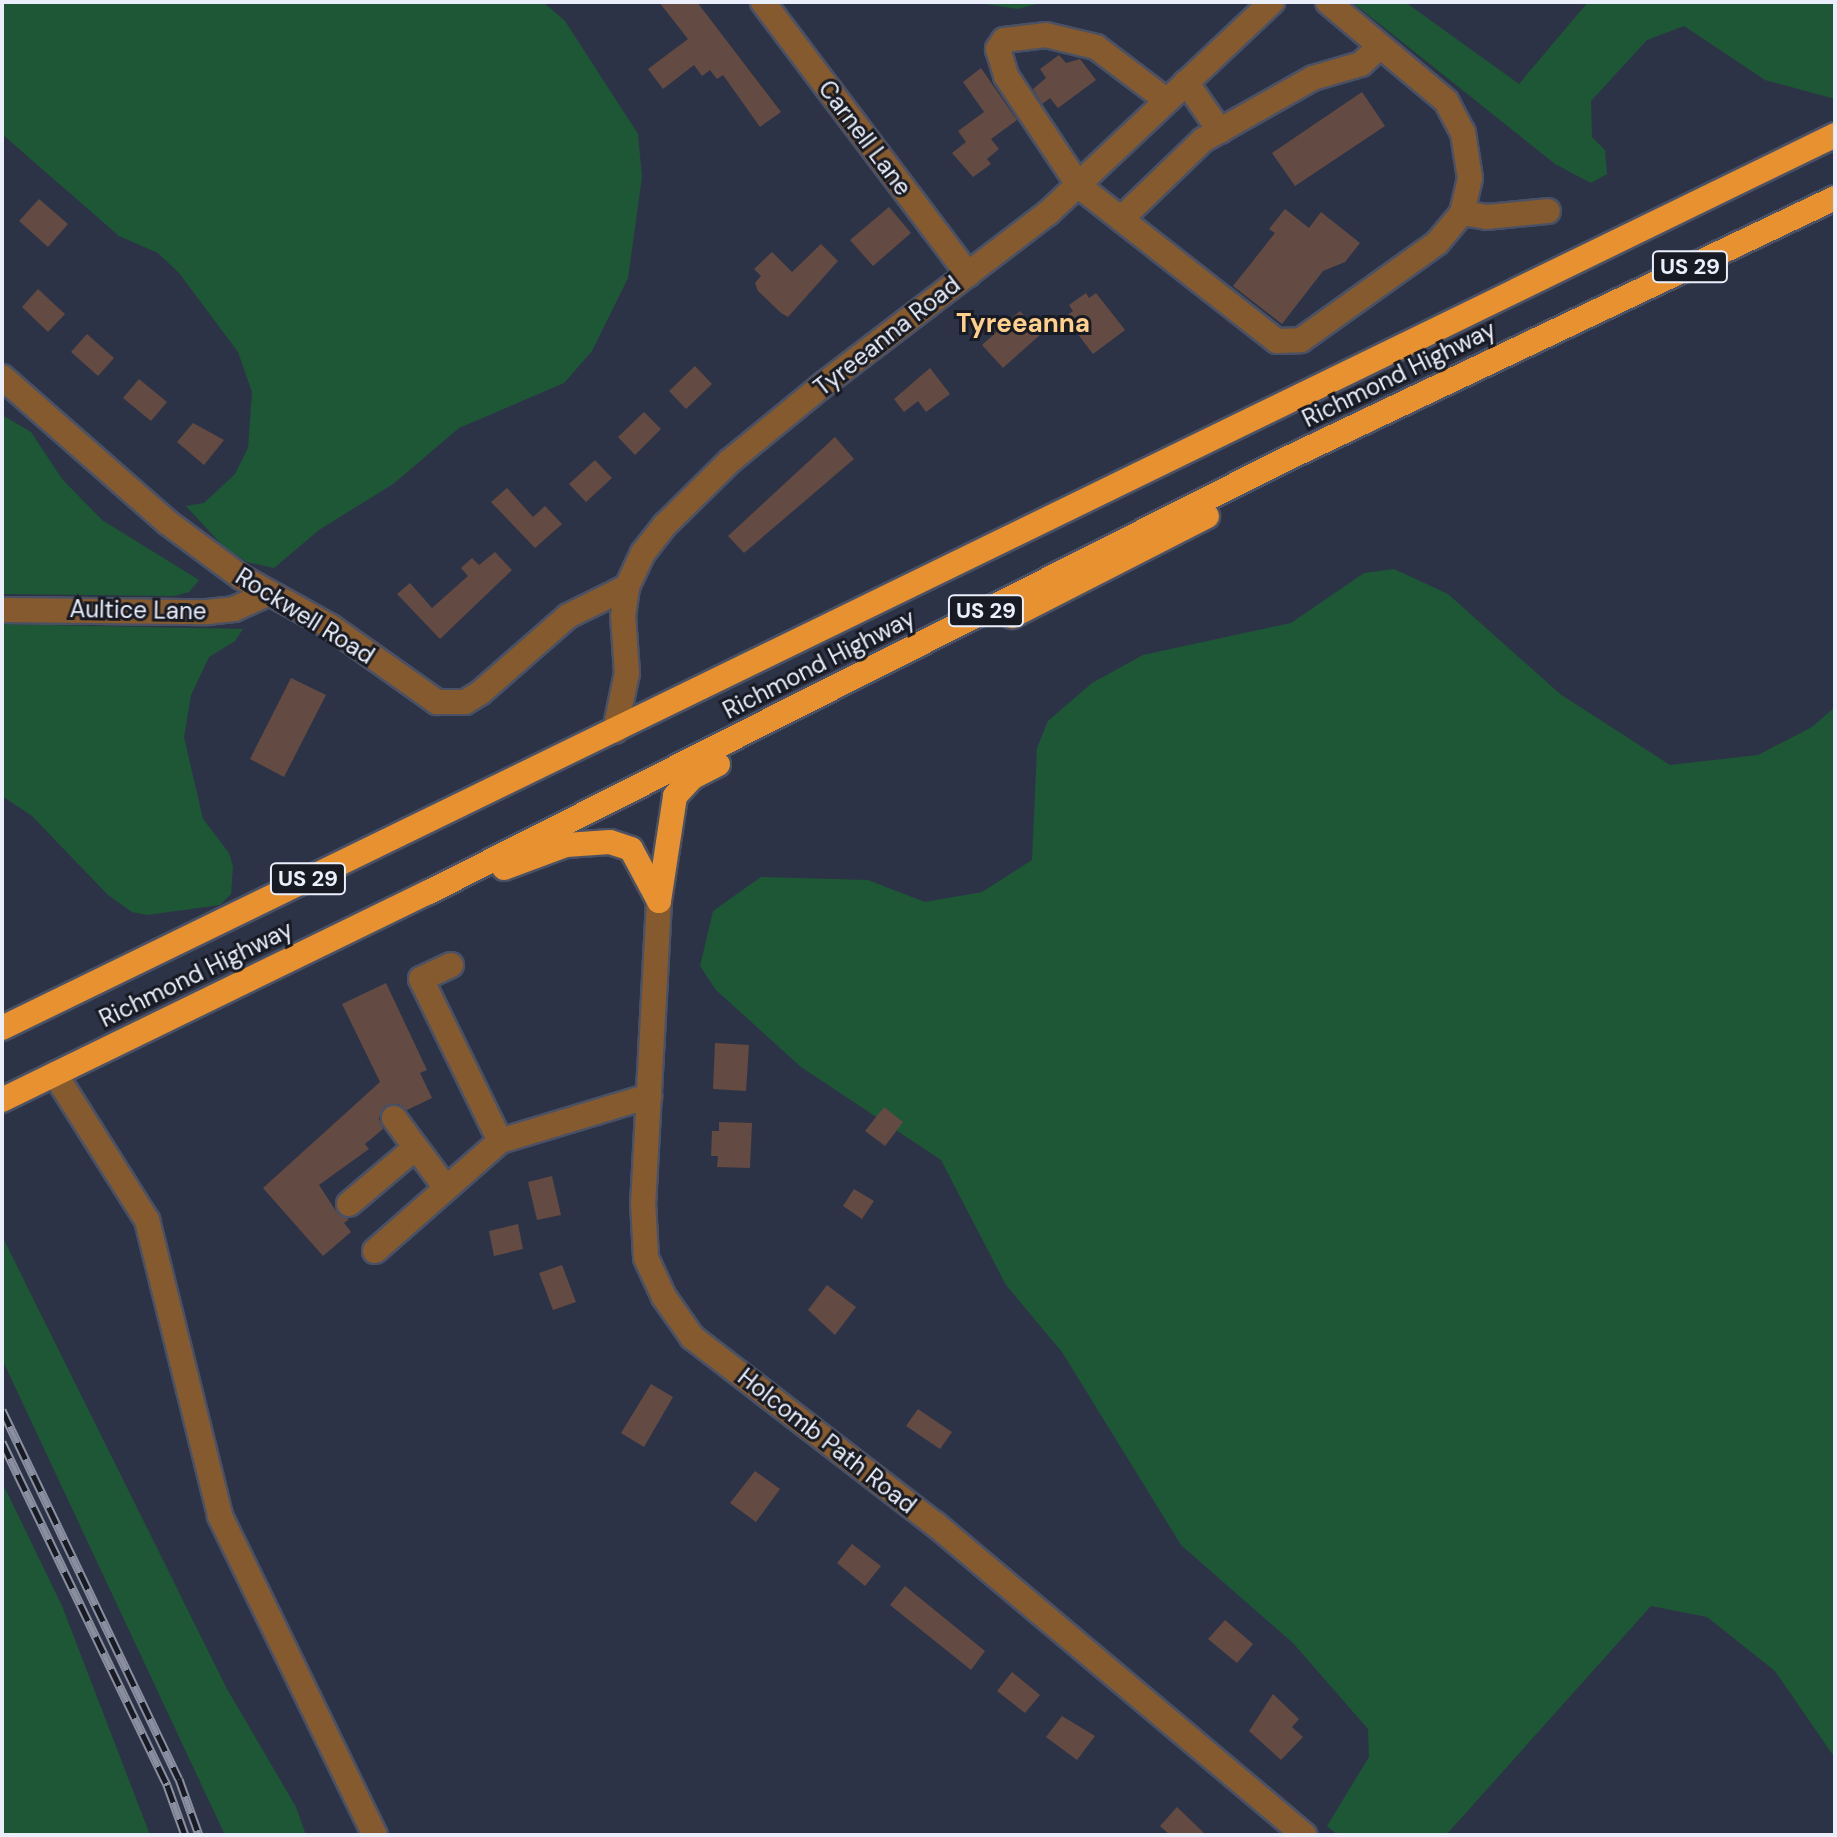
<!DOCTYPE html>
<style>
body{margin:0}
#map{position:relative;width:1837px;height:1837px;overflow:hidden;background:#2d3347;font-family:"DM Sans",sans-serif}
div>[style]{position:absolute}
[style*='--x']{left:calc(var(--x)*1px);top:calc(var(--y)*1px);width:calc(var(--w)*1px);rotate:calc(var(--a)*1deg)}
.green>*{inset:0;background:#1d5735}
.building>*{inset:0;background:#634a43}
.roads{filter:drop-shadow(2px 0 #4b5164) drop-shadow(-2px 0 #4b5164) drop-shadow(0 2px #4b5164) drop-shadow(0 -2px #4b5164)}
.minor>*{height:24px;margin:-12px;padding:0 12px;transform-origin:12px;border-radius:12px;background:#865a2f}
.highway>*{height:24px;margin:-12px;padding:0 12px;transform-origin:12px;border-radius:12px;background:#e79131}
.rail>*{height:9px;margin-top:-4.5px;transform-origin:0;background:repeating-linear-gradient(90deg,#181b24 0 18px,#898f9f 0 36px);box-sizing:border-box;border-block:2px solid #898f9f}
span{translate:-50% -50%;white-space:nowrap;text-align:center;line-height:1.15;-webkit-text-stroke:6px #181b24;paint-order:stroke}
.shield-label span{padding:2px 6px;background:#181b24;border:2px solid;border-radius:6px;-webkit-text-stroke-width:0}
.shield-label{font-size:22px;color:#eaeffb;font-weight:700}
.street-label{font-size:24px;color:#eaeffb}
.neighbourhood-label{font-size:26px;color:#ffd08c;font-weight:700}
.frame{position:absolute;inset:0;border:4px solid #eaeffb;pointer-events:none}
</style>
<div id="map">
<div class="green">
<i style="clip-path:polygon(2px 2px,543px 2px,565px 21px,638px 134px,642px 177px,628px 278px,592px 351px,564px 383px,459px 428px,393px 484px,319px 530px,274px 568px,247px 562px,224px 547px,186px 506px,204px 503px,235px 474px,248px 448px,252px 392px,238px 352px,179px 273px,158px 253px,119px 236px,2px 134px)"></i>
<i style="clip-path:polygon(972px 2px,1044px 2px,1018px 9px)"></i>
<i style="clip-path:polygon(1352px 2px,1405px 2px,1519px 84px,1588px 2px,1835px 2px,1835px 99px,1765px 80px,1684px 26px,1647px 40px,1591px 101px,1592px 137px,1605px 150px,1607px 174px,1591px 183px,1555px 164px)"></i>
<i style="clip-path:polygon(2px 415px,31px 432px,62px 479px,102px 520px,199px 580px,189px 592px,174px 596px,2px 594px)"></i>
<i style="clip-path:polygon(1394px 569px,1448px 594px,1560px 694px,1670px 765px,1758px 755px,1812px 727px,1835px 707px,1835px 1758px,1775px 1671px,1707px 1617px,1651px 1606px,1446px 1835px,1338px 1835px,1327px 1826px,1369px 1757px,1368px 1729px,1293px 1643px,1181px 1545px,1062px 1352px,1006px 1285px,941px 1160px,801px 1067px,716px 990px,700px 966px,713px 911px,761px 877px,868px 880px,925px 902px,982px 892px,1032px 860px,1037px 748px,1048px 721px,1092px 683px,1143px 655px,1291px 623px,1364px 573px)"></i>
<i style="clip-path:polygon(2px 624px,243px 629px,235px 641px,209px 657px,191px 695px,184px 737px,203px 819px,229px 853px,233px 867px,231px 894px,220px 905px,147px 915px,132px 912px,108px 895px,32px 816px,2px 796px)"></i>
<i style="clip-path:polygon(2px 1236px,227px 1689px,296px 1807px,306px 1835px,225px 1835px,2px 1359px)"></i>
<i style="clip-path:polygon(2px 1482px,62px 1606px,150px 1835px,2px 1835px)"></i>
</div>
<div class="building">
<i style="clip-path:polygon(659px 2px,697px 2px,781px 112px,760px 127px,723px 75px,717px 79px,710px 70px,702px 76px,694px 65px,663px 89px,648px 69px,688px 39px)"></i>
<i style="clip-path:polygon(1059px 55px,1066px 63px,1080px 59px,1096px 80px,1058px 108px,1050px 98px,1042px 104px,1033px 89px,1046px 78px,1040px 69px)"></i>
<i style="clip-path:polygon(981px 68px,1017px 120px,991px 139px,999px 149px,987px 159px,991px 164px,973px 177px,952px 153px,966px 142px,958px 131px,984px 112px,963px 82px)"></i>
<i style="clip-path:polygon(1362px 92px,1385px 126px,1295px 186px,1272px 153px)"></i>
<i style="clip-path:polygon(39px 199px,68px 224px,48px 247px,19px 221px)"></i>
<i style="clip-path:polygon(889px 207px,911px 233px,873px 266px,850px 240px)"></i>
<i style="clip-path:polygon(1285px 209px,1309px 228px,1321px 212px,1360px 243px,1345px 262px,1323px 271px,1282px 324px,1233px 286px,1275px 233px,1269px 229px)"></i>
<i style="clip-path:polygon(821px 244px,838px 261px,788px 317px,781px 313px,758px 291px,755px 283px,761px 276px,754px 269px,772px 252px,792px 272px)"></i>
<i style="clip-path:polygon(38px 289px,65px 314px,48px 332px,22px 307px)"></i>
<i style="clip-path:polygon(1086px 293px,1089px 298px,1096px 293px,1125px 330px,1093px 354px,1065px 317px,1073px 311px,1069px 305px)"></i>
<i style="clip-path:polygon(1020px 311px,1041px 334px,1003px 368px,982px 345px)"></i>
<i style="clip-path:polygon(87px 334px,114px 358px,98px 376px,71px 352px)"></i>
<i style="clip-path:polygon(695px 366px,712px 384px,686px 409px,669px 391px)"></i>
<i style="clip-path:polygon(930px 368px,950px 394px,926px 412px,918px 401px,904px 412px,894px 399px)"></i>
<i style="clip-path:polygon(139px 379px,167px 402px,151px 421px,123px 398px)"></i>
<i style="clip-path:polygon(644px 412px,661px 429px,635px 455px,618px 437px)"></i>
<i style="clip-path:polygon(193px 423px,224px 440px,204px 465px,177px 442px)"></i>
<i style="clip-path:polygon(835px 437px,854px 459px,744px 553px,728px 536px)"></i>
<i style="clip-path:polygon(595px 460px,612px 478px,586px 502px,569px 484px)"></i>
<i style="clip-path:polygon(507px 488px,533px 517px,545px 506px,562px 524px,535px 548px,491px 502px)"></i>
<i style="clip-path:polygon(495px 552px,512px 570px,440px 639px,397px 594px,410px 583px,432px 608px,468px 576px,461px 568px,472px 558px,479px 565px)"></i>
<i style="clip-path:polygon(291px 678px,326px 695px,284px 777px,250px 759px)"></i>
<i style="clip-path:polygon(386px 983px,427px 1070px,420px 1073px,432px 1098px,407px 1110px,399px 1104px,384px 1106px,379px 1119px,383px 1129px,365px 1144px,369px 1149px,319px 1185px,338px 1214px,349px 1219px,344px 1223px,351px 1232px,323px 1256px,263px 1188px,380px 1082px,342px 1004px)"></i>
<i style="clip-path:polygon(715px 1043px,749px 1045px,746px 1091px,713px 1089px)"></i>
<i style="clip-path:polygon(884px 1107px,903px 1122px,885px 1146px,865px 1131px)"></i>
<i style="clip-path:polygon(719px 1122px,752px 1123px,750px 1168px,717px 1167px,718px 1156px,711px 1156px,712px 1131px,719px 1131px)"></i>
<i style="clip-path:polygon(552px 1176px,561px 1215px,537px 1220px,528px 1182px)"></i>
<i style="clip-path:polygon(854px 1189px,874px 1201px,862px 1219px,843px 1206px)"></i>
<i style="clip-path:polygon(518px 1224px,523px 1249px,494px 1256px,489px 1231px)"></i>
<i style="clip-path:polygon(562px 1265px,576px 1302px,553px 1310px,539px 1273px)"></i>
<i style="clip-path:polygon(827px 1285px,856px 1307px,835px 1335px,808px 1310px)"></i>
<i style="clip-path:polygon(651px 1384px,673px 1397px,644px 1447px,621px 1433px)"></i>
<i style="clip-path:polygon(918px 1409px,952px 1432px,940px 1449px,906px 1426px)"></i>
<i style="clip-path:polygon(755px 1471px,780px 1489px,756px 1522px,730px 1503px)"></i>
<i style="clip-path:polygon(852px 1544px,881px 1566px,865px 1586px,837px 1563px)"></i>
<i style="clip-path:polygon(905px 1586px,985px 1651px,971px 1670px,890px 1605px)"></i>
<i style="clip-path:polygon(1225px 1620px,1253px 1644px,1237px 1663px,1208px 1639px)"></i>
<i style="clip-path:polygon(1012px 1672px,1040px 1695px,1025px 1713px,997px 1691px)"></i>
<i style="clip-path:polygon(1273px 1694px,1299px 1719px,1292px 1727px,1303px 1737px,1281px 1760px,1249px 1731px)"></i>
<i style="clip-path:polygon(1062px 1716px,1095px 1736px,1077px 1760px,1046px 1737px)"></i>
<i style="clip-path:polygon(1177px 1807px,1206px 1835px,1170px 1835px,1160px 1826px)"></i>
</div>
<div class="roads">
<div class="minor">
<i style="--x:763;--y:2;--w:341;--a:53"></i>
<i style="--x:1186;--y:82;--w:60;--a:55.2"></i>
<i style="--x:1166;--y:100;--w:88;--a:-142.9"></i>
<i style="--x:1096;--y:47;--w:51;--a:-166.5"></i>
<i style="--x:1046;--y:35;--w:42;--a:173.2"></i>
<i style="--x:1004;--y:40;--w:11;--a:124"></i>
<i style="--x:998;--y:49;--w:28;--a:73"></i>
<i style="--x:1006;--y:76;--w:132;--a:56.4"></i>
<i style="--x:1079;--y:186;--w:251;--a:38.1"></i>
<i style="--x:1277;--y:341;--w:24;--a:-2"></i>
<i style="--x:1301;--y:340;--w:167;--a:-35.5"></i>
<i style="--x:1437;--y:243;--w:39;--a:-50"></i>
<i style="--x:1462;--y:213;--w:36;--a:-77"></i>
<i style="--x:1470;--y:178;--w:46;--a:-98.8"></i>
<i style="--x:1463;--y:133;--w:36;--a:-118"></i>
<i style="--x:1446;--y:101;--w:154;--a:-140"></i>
<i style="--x:1462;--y:213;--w:25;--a:9"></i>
<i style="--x:1487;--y:217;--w:61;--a:-5.6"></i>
<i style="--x:1121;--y:219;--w:114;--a:-43.9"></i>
<i style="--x:1203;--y:140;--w:126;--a:-29.4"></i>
<i style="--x:1313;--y:78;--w:50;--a:-16.3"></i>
<i style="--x:1361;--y:64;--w:26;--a:-43"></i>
<i style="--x:2;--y:377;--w:220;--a:41.3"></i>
<i style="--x:167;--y:522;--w:92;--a:36.6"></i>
<i style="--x:241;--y:577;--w:103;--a:29.1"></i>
<i style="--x:331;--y:627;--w:130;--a:35.3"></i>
<i style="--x:437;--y:702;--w:28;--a:0"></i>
<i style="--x:465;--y:702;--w:17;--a:-31"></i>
<i style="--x:480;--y:693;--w:117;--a:-41.2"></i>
<i style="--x:568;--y:616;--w:66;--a:-26.2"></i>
<i style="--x:2;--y:610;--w:205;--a:0.6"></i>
<i style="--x:207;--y:612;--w:27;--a:-6"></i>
<i style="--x:234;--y:609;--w:39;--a:-24"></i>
<i style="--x:615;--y:731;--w:59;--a:-78.3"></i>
<i style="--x:627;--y:673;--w:57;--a:-94"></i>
<i style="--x:623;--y:616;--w:29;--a:-82"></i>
<i style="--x:627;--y:587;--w:38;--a:-65"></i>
<i style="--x:643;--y:553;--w:36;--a:-52"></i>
<i style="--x:665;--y:525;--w:91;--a:-44.6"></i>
<i style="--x:730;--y:461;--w:122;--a:-39.3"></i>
<i style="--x:824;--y:384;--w:282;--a:-37.4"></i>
<i style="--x:1048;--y:213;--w:308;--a:-43.3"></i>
<i style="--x:659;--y:901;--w:301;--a:93"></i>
<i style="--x:643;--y:1202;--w:56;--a:86.9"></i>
<i style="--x:646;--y:1258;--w:43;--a:65.2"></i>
<i style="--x:664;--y:1297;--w:49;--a:55"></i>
<i style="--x:692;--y:1337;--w:307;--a:37.6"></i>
<i style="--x:935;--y:1524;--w:483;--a:40.1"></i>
<i style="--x:451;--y:965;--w:33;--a:155"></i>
<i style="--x:421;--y:979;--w:180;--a:64"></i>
<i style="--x:55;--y:1074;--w:173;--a:57.8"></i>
<i style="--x:147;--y:1220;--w:305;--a:76.1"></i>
<i style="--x:220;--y:1516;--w:355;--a:64.1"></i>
<i style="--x:394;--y:1118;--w:87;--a:53.4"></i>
<i style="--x:349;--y:1204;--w:87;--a:-40.3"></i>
<i style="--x:375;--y:1251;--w:167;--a:-41.3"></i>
<i style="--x:500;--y:1141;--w:156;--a:-16.8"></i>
</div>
<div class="highway">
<i style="--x:1012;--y:616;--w:219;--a:-27.1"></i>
<i style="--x:504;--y:868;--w:66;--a:-20.4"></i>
<i style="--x:566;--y:845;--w:44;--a:-3.9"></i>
<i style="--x:610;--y:842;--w:22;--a:18"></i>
<i style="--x:631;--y:849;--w:59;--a:61.7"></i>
<i style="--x:659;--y:901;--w:106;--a:-81.3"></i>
<i style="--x:675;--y:796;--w:26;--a:-47"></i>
<i style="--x:693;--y:777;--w:28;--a:-27"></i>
<i style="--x:2;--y:1028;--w:2039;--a:-25.97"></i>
<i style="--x:2;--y:1100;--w:475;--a:-26"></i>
<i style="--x:429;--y:892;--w:960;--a:-26.81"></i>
<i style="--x:1286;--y:459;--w:608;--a:-25.43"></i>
</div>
</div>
<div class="rail">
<i style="--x:2;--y:1410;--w:409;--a:64.4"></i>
<i style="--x:179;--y:1779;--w:59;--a:70.3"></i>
<i style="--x:2;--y:1442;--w:381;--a:64.3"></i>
<i style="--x:167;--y:1785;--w:53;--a:70.2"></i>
</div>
<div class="shield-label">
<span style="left:1690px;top:267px">US 29</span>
<span style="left:986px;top:611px">US 29</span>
<span style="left:308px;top:879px">US 29</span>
</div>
<div class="street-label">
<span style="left:865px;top:138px;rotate:53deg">Carnell Lane</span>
<span style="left:887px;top:336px;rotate:-38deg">Tyreeanna Road</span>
<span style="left:1399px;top:374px;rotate:-26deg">Richmond Highway</span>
<span style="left:138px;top:610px;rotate:1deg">Aultice Lane</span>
<span style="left:305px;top:616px;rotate:32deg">Rockwell Road</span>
<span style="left:819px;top:664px;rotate:-27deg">Richmond Highway</span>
<span style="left:196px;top:974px;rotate:-26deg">Richmond Highway</span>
<span style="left:827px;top:1441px;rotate:38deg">Holcomb Path Road</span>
</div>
<div class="neighbourhood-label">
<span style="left:1023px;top:324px">Tyreeanna</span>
</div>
<div class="frame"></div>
</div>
